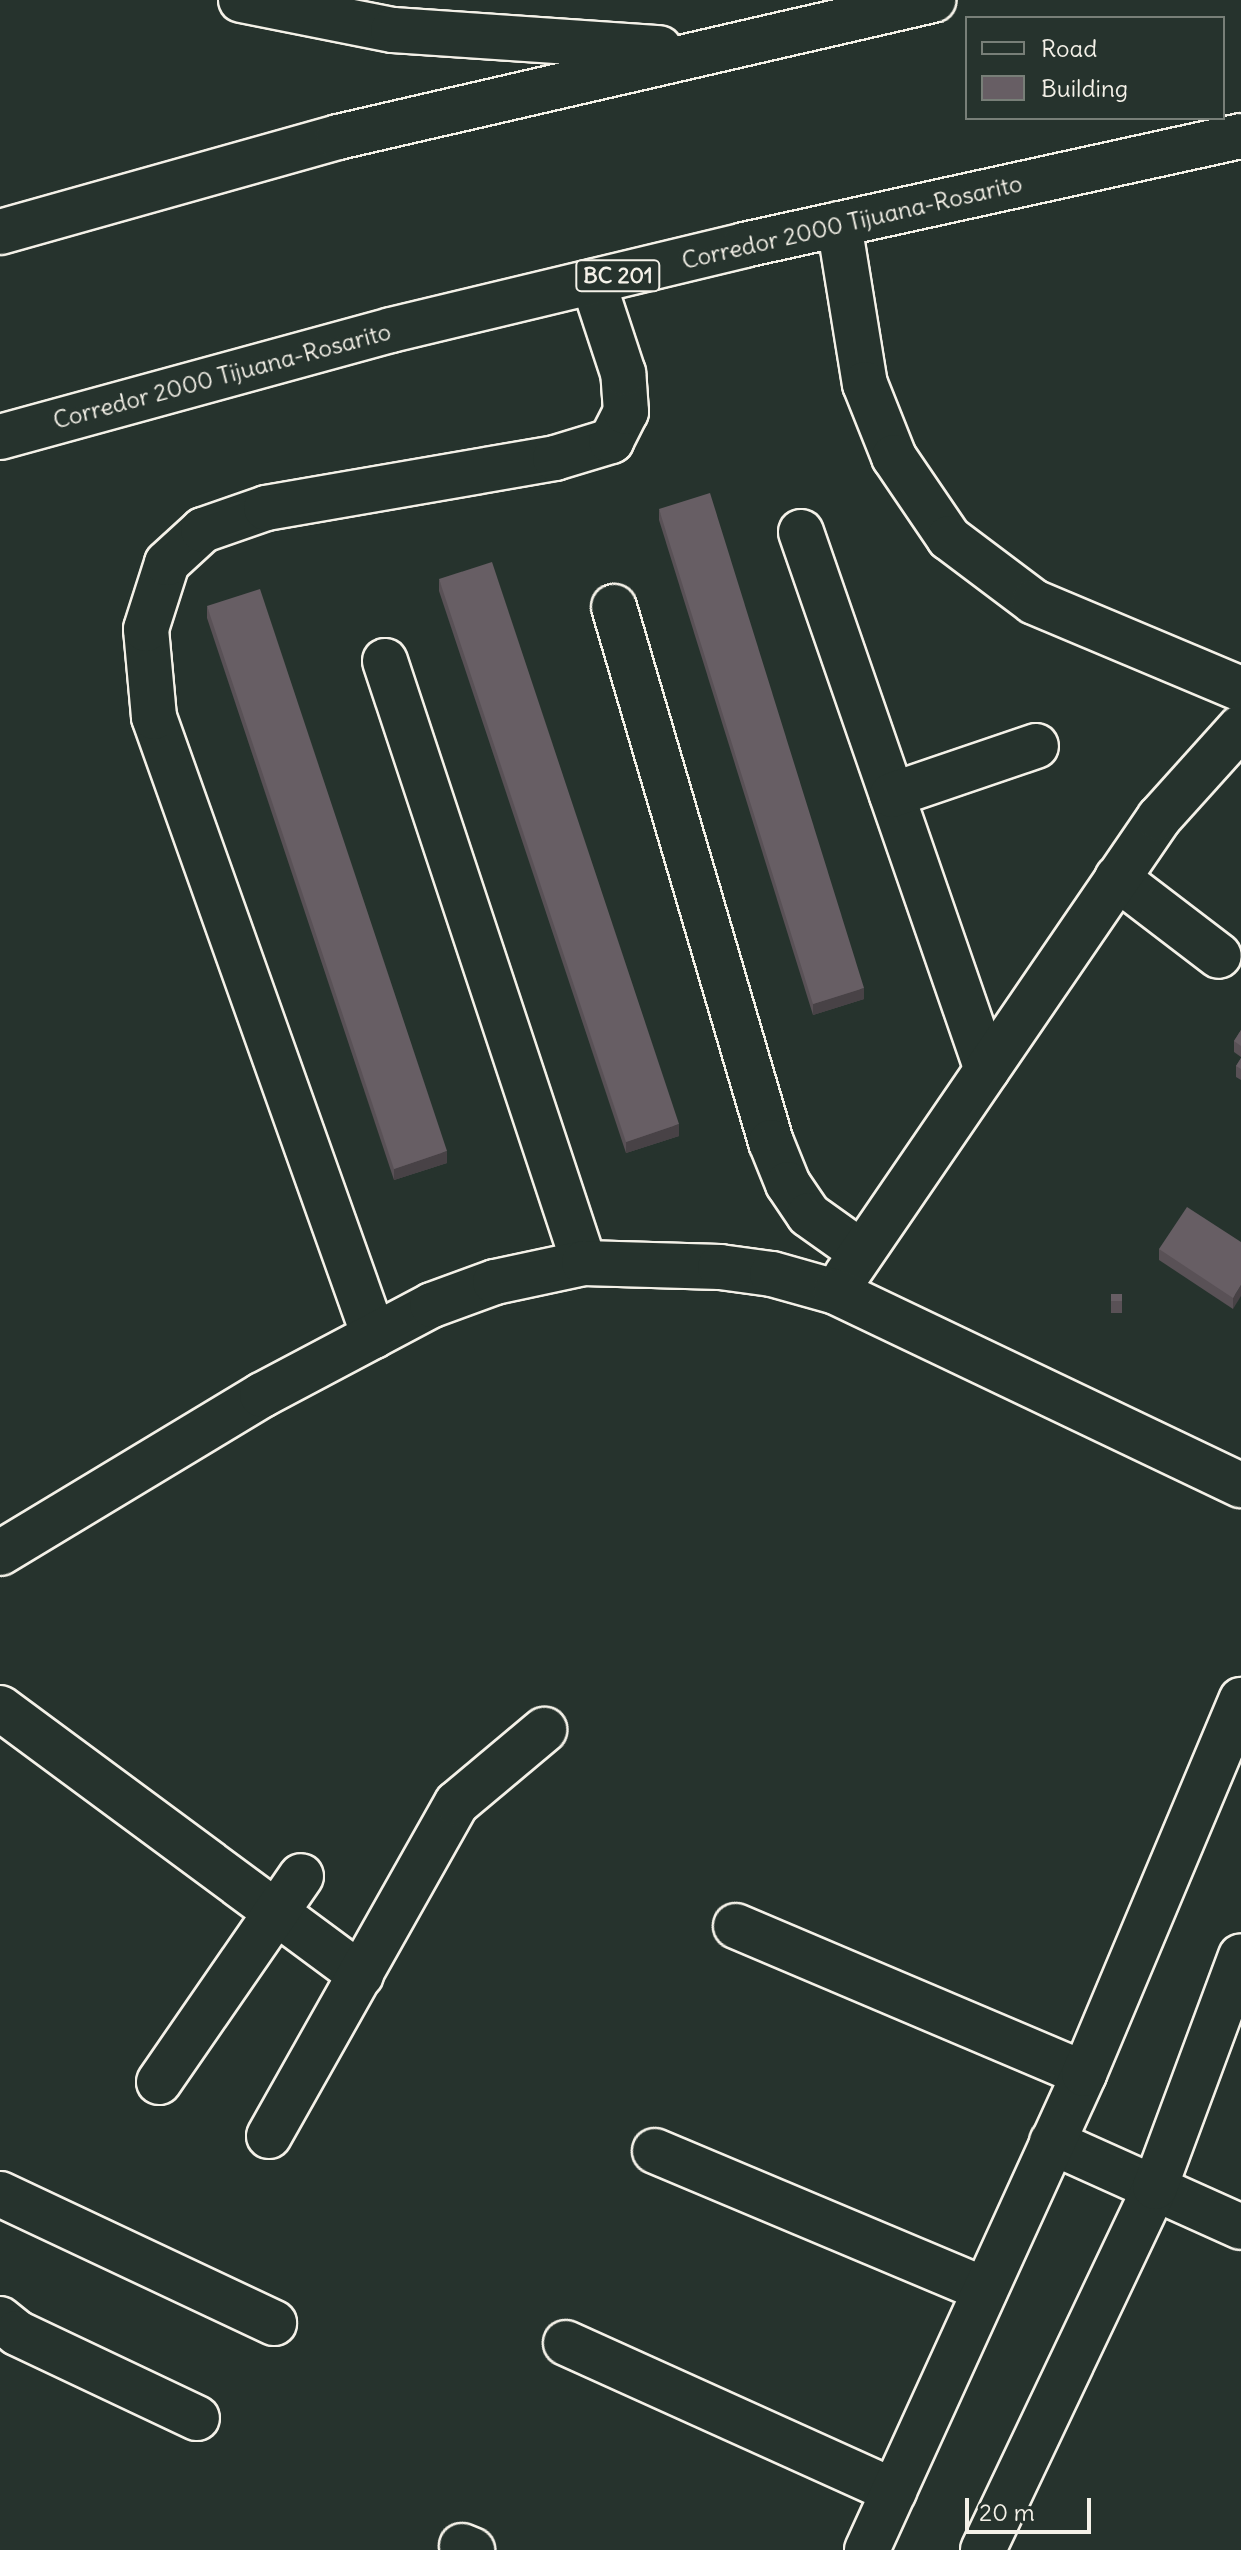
<!DOCTYPE html>
<style>
body{margin:0}
#map{position:relative;width:1241px;height:2550px;overflow:hidden;background:#26332d;font-family:Delius,sans-serif}
div>[style]{position:absolute}
[style*='--x']{left:calc(var(--x)*1px);top:calc(var(--y)*1px);width:calc(var(--w)*1px);rotate:calc(var(--a)*1deg)}
.roads{filter:drop-shadow(2px 0 #f4f1e8) drop-shadow(-2px 0 #f4f1e8) drop-shadow(0 2px #f4f1e8) drop-shadow(0 -2px #f4f1e8)}
.minor>*{height:44px;margin:-22px;padding:0 22px;transform-origin:22px;border-radius:22px;background:#26332d}
.highway>*{height:44px;margin:-22px;padding:0 22px;transform-origin:22px;border-radius:22px;background:#26332d}
.wall>*{inset:0;background:#595156}
.shaded-wall>*{inset:0;background:#484246}
.building>*{inset:0;background:#675e64}
span{translate:-50% -50%;white-space:nowrap;text-align:center;line-height:1.15;-webkit-text-stroke:8px #26332d;paint-order:stroke}
.shield-label span{padding:2px 6px;background:#26332d;border:2px solid;border-radius:6px;-webkit-text-stroke-width:0}
.shield-label{font-size:22px;color:#f4f1e8;font-weight:700}
.street-label{font-size:24px;color:#f4f1e8}
.legend{position:absolute;left:965px;top:16px;width:260px;height:104px;box-sizing:border-box;background:#26332d;border:2px solid #787f78;margin:0;padding:10px 14px;list-style:none;font-size:24px;color:#f4f1e8}
.legend li{display:flex;align-items:center;gap:16px;height:40px}
.legend b{width:40px;border:2px solid #787f78}
.scale{position:absolute;left:965px;top:2498px;width:126px;height:36px;box-sizing:border-box;border:4px solid #f4f1e8;border-top:0;padding-left:10px;font-size:24px;line-height:28px;white-space:nowrap;color:#f4f1e8;-webkit-text-stroke:6px #26332d;paint-order:stroke}
</style>
<div id="map">
<div class="roads">
<div class="minor">
<i style="--x:839;--y:224;--w:162;--a:80.8"></i>
<i style="--x:865;--y:384;--w:79;--a:68.3"></i>
<i style="--x:894;--y:457;--w:98;--a:55.8"></i>
<i style="--x:949;--y:538;--w:106;--a:37"></i>
<i style="--x:1034;--y:602;--w:225;--a:22.8"></i>
<i style="--x:801;--y:532;--w:569;--a:70.93"></i>
<i style="--x:614;--y:607;--w:558;--a:73.65"></i>
<i style="--x:771;--y:1142;--w:45;--a:68"></i>
<i style="--x:788;--y:1184;--w:37;--a:56"></i>
<i style="--x:809;--y:1215;--w:64;--a:35.4"></i>
<i style="--x:385;--y:661;--w:634;--a:71.71"></i>
<i style="--x:892;--y:795;--w:152;--a:-18.8"></i>
<i style="--x:1117;--y:878;--w:128;--a:37.4"></i>
<i style="--x:846;--y:1276;--w:555;--a:-55.65"></i>
<i style="--x:1159;--y:818;--w:122;--a:-48"></i>
<i style="--x:374;--y:1336;--w:657;--a:-109.57"></i>
<i style="--x:154;--y:717;--w:88;--a:-95.2"></i>
<i style="--x:146;--y:629;--w:69;--a:-72.3"></i>
<i style="--x:167;--y:563;--w:49;--a:-42.5"></i>
<i style="--x:203;--y:530;--w:67;--a:-19.2"></i>
<i style="--x:266;--y:508;--w:293;--a:-9.8"></i>
<i style="--x:555;--y:458;--w:59;--a:-16.9"></i>
<i style="--x:611;--y:441;--w:33;--a:-63"></i>
<i style="--x:626;--y:412;--w:39;--a:-94"></i>
<i style="--x:623;--y:373;--w:96;--a:-108.2"></i>
<i style="--x:0;--y:1553;--w:306;--a:-31.1"></i>
<i style="--x:262;--y:1395;--w:192;--a:-27.9"></i>
<i style="--x:432;--y:1305;--w:67;--a:-20.1"></i>
<i style="--x:495;--y:1282;--w:91;--a:-12.1"></i>
<i style="--x:584;--y:1263;--w:136;--a:1.7"></i>
<i style="--x:720;--y:1267;--w:52;--a:7.7"></i>
<i style="--x:772;--y:1274;--w:66;--a:15.7"></i>
<i style="--x:836;--y:1292;--w:449;--a:25.5"></i>
<i style="--x:0;--y:1708;--w:449;--a:36.5"></i>
<i style="--x:736;--y:1926;--w:378;--a:23"></i>
<i style="--x:159;--y:2082;--w:250;--a:-55.4"></i>
<i style="--x:269;--y:2136;--w:382;--a:-60.6"></i>
<i style="--x:457;--y:1803;--w:114;--a:-40"></i>
<i style="--x:1052;--y:2142;--w:207;--a:24.2"></i>
<i style="--x:655;--y:2151;--w:358;--a:22.8"></i>
<i style="--x:0;--y:2194;--w:303;--a:25.2"></i>
<i style="--x:0;--y:2319;--w:22;--a:39"></i>
<i style="--x:17;--y:2333;--w:199;--a:25.3"></i>
<i style="--x:566;--y:2343;--w:360;--a:24.3"></i>
<i style="--x:462;--y:2546;--w:11;--a:22"></i>
<i style="--x:867;--y:2550;--w:523;--a:-65.49"></i>
<i style="--x:1084;--y:2074;--w:406;--a:-67.2"></i>
<i style="--x:983;--y:2550;--w:402;--a:-64.6"></i>
<i style="--x:1155;--y:2187;--w:246;--a:-69.6"></i>
</div>
<div class="highway">
<i style="--x:241;--y:0;--w:155;--a:11.2"></i>
<i style="--x:393;--y:30;--w:267;--a:3.9"></i>
<i style="--x:0;--y:232;--w:351;--a:-15.7"></i>
<i style="--x:338;--y:137;--w:611;--a:-12.97"></i>
<i style="--x:0;--y:437;--w:405;--a:-15.3"></i>
<i style="--x:391;--y:330;--w:363;--a:-13.5"></i>
<i style="--x:744;--y:245;--w:509;--a:-12.37"></i>
</div>
</div>
<div class="wall">
<i style="clip-path:polygon(659px 509px,864px 999px,813px 1015px,659px 520px)"></i>
<i style="clip-path:polygon(439px 579px,679px 1136px,626px 1153px,439px 591px)"></i>
<i style="clip-path:polygon(207px 606px,447px 1163px,394px 1180px,207px 618px)"></i>
<i style="clip-path:polygon(1241px 1030px,1241px 1057px,1234px 1052px,1234px 1041px)"></i>
<i style="clip-path:polygon(1241px 1058px,1241px 1080px,1236px 1077px,1236px 1066px)"></i>
<i style="clip-path:polygon(1241px 1242px,1233px 1309px,1159px 1260px,1159px 1249px)"></i>
<i style="clip-path:polygon(1111px 1294px,1122px 1294px,1122px 1313px,1111px 1313px)"></i>
</div>
<div class="shaded-wall">
<i style="clip-path:polygon(864px 988px,864px 999px,813px 1015px,813px 1004px)"></i>
<i style="clip-path:polygon(679px 1124px,679px 1136px,626px 1153px,626px 1142px)"></i>
<i style="clip-path:polygon(447px 1151px,447px 1163px,394px 1180px,394px 1169px)"></i>
<i style="clip-path:polygon(1241px 1285px,1241px 1296px,1233px 1309px,1233px 1298px)"></i>
</div>
<div class="building">
<i style="clip-path:polygon(710px 493px,864px 988px,813px 1004px,659px 509px)"></i>
<i style="clip-path:polygon(492px 562px,679px 1124px,626px 1142px,439px 579px)"></i>
<i style="clip-path:polygon(260px 589px,447px 1151px,394px 1169px,207px 606px)"></i>
<i style="clip-path:polygon(1241px 1030px,1241px 1046px,1234px 1041px)"></i>
<i style="clip-path:polygon(1241px 1058px,1241px 1069px,1236px 1066px)"></i>
<i style="clip-path:polygon(1187px 1207px,1241px 1242px,1241px 1285px,1233px 1298px,1159px 1249px)"></i>
<i style="clip-path:polygon(1111px 1294px,1122px 1294px,1122px 1301px,1111px 1301px)"></i>
</div>
<div class="shield-label">
<span style="left:618px;top:276px">BC 201</span>
</div>
<div class="street-label">
<span style="left:852px;top:222px;rotate:-13deg">Corredor 2000 Tijuana-Rosarito</span>
<span style="left:222px;top:376px;rotate:-15deg">Corredor 2000 Tijuana-Rosarito</span>
</div>
<ul class="legend">
<li><b style="height:10px;background:#26332d"></b>Road</li>
<li><b style="height:22px;background:#675e64"></b>Building</li>
</ul>
<div class="scale">20 m</div>
</div>
